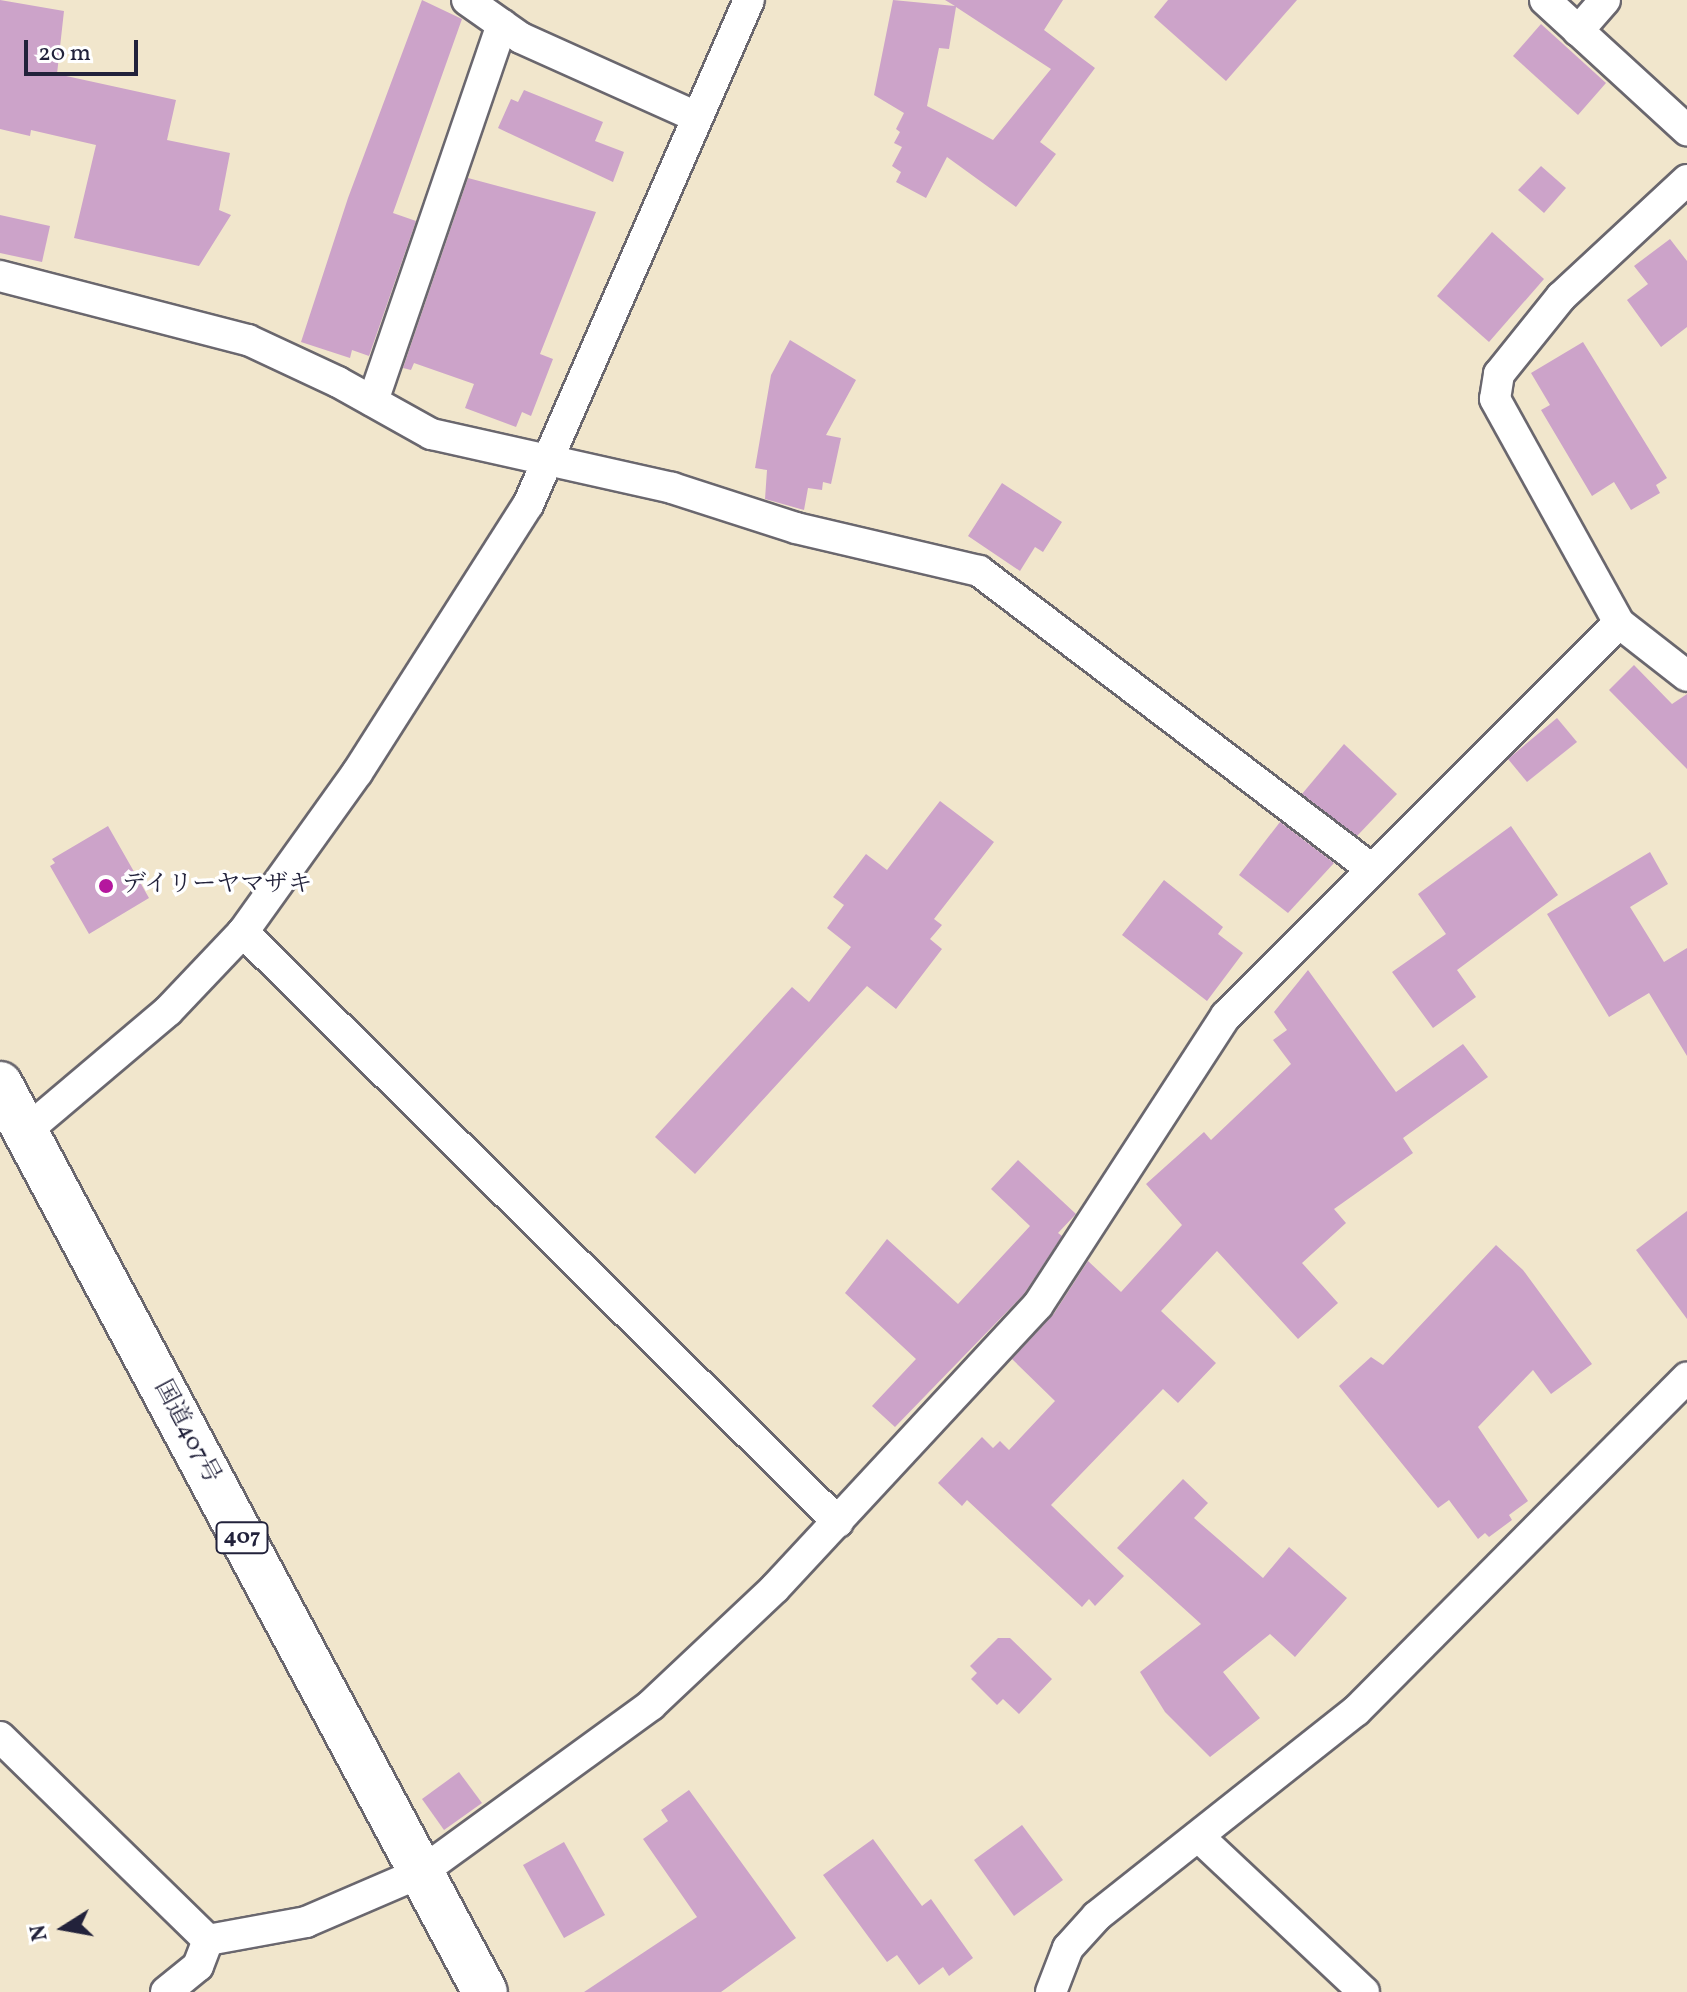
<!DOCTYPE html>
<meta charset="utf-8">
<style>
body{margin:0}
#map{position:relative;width:1687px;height:1992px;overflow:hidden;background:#f1e6cc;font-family:Vollkorn,"Noto Serif JP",serif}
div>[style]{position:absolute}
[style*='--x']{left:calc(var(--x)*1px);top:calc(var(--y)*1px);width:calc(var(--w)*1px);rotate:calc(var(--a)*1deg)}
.building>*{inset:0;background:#cca3c9}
.roads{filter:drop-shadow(2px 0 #6a676e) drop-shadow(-2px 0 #6a676e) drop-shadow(0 2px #6a676e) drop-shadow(0 -2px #6a676e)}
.street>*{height:30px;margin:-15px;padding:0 15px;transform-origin:15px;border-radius:15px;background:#fff}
.highway>*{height:44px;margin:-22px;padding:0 22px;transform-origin:22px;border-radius:22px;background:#fff}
.dots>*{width:22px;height:22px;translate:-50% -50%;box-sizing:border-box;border:4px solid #fff;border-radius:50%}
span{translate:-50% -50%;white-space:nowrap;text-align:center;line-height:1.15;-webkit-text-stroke:7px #fff;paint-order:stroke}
.shield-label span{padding:2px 6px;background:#fff;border:2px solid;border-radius:6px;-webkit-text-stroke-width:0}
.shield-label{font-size:22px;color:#22223b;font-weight:700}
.poi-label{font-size:24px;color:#22223b}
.left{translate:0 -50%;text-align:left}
.street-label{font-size:24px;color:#22223b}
.north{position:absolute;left:24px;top:1888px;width:80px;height:80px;-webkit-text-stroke:6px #fff;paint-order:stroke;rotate:259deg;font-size:22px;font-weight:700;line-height:32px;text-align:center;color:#22223b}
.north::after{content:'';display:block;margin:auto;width:28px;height:36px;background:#22223b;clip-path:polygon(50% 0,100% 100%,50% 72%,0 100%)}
.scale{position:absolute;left:24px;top:40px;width:114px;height:36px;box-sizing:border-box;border:4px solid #22223b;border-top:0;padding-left:10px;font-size:24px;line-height:28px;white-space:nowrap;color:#22223b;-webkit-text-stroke:6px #fff;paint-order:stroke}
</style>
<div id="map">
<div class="building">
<i style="clip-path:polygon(0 0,64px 11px,57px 74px,176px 100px,167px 140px,230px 153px,219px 210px,231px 215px,199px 266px,74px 238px,96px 145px,31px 130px,30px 136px,0 129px)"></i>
<i style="clip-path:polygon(422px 0,462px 19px,393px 213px,416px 221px,369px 356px,352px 350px,350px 358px,301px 342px,348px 198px)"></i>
<i style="clip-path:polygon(evenodd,893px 0,955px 6px,945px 0,1063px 0,1044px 30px,1095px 68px,1040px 142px,1056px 154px,1016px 207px,947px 157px,926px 198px,896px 182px,901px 172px,892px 166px,902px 147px,894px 143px,900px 132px,896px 129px,904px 113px,874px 95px,893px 0,956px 7px,1051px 69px,993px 140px,927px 106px,939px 48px,949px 49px,956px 7px)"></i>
<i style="clip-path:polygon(1168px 0,1297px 0,1226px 81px,1154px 17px)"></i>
<i style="clip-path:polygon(1541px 24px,1606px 83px,1578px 115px,1513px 56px)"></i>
<i style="clip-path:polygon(524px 90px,603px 122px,595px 141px,624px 152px,613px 182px,498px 128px,511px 99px,518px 102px)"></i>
<i style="clip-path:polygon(1541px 166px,1566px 188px,1544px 213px,1518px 190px)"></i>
<i style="clip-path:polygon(468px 178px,596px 212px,540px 354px,553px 359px,531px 416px,522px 412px,516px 427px,465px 408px,474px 384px,414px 363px,411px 370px,403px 368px)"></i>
<i style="clip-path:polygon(0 215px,50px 226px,42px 262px,0 253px)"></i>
<i style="clip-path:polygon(1492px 232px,1544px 279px,1489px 342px,1437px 296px)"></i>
<i style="clip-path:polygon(1670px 239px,1687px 261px,1687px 327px,1661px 347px,1627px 300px,1648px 284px,1634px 266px)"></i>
<i style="clip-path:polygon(790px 340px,856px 380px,826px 435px,841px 438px,831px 484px,823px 482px,822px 490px,808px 488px,804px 510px,765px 499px,767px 470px,755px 468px,771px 375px)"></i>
<i style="clip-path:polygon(1583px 342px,1667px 478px,1656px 485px,1660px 493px,1631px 510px,1614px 482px,1592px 496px,1541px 410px,1550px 405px,1531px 373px)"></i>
<i style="clip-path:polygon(1002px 483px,1062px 522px,1043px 552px,1035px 547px,1020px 571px,968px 536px)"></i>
<i style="clip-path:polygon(1634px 665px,1672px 704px,1687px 694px,1687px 769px,1609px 690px)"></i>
<i style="clip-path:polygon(1557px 718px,1577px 742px,1527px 782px,1508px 759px)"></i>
<i style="clip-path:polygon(1344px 744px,1397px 794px,1357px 836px,1302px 794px)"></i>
<i style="clip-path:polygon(940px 801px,994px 842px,934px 919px,942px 925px,930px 939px,942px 949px,896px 1009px,867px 986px,695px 1174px,655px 1137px,792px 987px,809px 1002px,851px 947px,827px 928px,844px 905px,833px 897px,866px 854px,887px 870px)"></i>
<i style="clip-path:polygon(1280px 822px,1334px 863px,1288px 913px,1239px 875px)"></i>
<i style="clip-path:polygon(108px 826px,149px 898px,89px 934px,50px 866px,55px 863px,52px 859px)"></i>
<i style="clip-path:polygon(1511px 826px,1558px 895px,1457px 970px,1476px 997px,1433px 1028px,1392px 972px,1446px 934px,1418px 894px)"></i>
<i style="clip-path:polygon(1650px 852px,1668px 884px,1630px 907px,1664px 962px,1687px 948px,1687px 1056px,1649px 993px,1609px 1017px,1547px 914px)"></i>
<i style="clip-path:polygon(1164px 880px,1223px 927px,1218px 934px,1243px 953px,1207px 1001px,1122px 935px)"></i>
<i style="clip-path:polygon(1308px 970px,1396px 1092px,1463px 1044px,1488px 1077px,1403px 1138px,1413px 1153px,1334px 1209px,1346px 1223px,1302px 1263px,1338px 1303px,1298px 1339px,1217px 1251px,1161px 1311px,1216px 1363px,1178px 1403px,1163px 1389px,1051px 1505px,1124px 1576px,1095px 1606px,1089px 1599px,1082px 1607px,967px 1500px,962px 1506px,938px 1483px,982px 1437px,993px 1448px,1000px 1441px,1009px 1450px,1055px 1401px,1012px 1359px,1053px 1315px,1088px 1261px,1121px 1292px,1182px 1225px,1146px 1184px,1204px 1132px,1211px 1140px,1291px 1064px,1273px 1040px,1287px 1030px,1274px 1012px)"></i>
<i style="clip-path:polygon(1018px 1160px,1076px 1214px,1058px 1233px,1062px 1236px,1024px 1294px,895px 1427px,872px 1406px,916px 1359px,845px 1293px,887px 1239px,958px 1304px,1030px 1226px,991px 1189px)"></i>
<i style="clip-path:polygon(1687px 1211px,1687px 1319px,1636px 1250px)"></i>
<i style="clip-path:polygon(1496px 1245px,1523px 1270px,1592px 1364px,1551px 1394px,1533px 1370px,1478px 1427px,1528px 1501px,1509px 1515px,1512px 1520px,1489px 1537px,1485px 1533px,1478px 1539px,1449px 1500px,1438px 1508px,1339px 1386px,1371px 1357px,1383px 1365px)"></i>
<i style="clip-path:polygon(1183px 1479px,1208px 1503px,1194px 1518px,1263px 1578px,1289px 1547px,1347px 1598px,1295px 1657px,1270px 1634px,1223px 1672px,1260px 1718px,1210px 1757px,1165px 1712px,1140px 1672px,1201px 1624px,1117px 1548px)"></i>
<i style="clip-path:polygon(998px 1638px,1010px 1638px,1052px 1679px,1019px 1714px,1003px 1699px,997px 1705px,971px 1679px,977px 1673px,970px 1666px)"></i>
<i style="clip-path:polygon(459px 1772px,482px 1803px,444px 1830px,422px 1799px)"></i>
<i style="clip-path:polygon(689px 1790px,796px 1938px,721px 1992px,584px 1992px,697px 1917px,643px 1839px,668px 1821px,661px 1810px)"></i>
<i style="clip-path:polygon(1022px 1825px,1063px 1880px,1014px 1916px,974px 1860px)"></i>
<i style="clip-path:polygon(873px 1839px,922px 1906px,931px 1899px,973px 1958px,949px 1976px,943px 1967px,919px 1985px,897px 1955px,887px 1962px,823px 1875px)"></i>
<i style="clip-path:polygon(564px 1842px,605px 1915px,564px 1938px,523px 1865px)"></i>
</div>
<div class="roads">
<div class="street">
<i style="--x:467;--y:0;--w:66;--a:35.1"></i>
<i style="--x:521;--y:38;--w:193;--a:24.2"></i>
<i style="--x:1545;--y:0;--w:193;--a:42.5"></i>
<i style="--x:1578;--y:31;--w:41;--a:-48.9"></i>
<i style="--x:1687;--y:180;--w:172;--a:137.1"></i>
<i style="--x:1561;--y:297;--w:99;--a:128.8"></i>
<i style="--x:1499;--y:374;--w:25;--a:99"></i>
<i style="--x:1495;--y:399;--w:256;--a:61"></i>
<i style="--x:1619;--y:623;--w:86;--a:37.9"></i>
<i style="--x:0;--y:276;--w:256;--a:14.5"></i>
<i style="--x:248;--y:340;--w:99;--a:25"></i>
<i style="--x:338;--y:382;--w:107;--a:29.2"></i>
<i style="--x:431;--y:434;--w:247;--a:12.6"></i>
<i style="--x:672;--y:488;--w:130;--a:17.9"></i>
<i style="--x:796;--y:528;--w:188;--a:13.2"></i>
<i style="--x:979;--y:571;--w:491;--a:37.2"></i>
<i style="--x:373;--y:401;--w:398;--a:-71.1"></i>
<i style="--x:243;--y:932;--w:838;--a:44.76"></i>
<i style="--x:26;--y:1131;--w:186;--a:-40.2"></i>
<i style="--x:168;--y:1011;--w:109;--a:-46.5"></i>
<i style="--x:243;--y:932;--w:196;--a:-54.4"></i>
<i style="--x:357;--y:773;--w:318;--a:-57.5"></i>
<i style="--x:528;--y:505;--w:551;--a:-66.36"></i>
<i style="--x:0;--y:1737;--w:291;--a:44.3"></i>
<i style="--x:1200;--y:1838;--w:225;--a:43.2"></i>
<i style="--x:166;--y:1992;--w:41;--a:-39.1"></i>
<i style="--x:198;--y:1966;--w:28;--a:-69"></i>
<i style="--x:208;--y:1940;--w:100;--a:-10.4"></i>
<i style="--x:306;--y:1922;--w:124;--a:-23.3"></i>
<i style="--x:420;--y:1873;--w:286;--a:-36"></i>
<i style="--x:651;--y:1705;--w:170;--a:-43.3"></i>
<i style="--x:775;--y:1588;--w:386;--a:-47.1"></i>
<i style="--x:1038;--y:1305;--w:345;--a:-57"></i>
<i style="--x:1226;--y:1016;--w:556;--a:-45"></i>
<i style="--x:1051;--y:1992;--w:47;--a:-68.9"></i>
<i style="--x:1068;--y:1948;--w:43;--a:-47.8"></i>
<i style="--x:1097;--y:1916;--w:330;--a:-38.4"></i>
<i style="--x:1356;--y:1711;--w:470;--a:-45.2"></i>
</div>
<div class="highway">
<i style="--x:0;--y:1084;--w:1029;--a:61.89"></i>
</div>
</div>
<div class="dots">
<i style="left:106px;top:886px;background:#b5179e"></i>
</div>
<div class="shield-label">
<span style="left:242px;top:1538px">407</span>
</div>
<div class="poi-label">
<span class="left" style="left:122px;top:886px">デイリーヤマザキ</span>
</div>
<div class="street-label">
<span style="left:186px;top:1432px;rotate:62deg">国道407号</span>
</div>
<div class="north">N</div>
<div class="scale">20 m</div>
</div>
